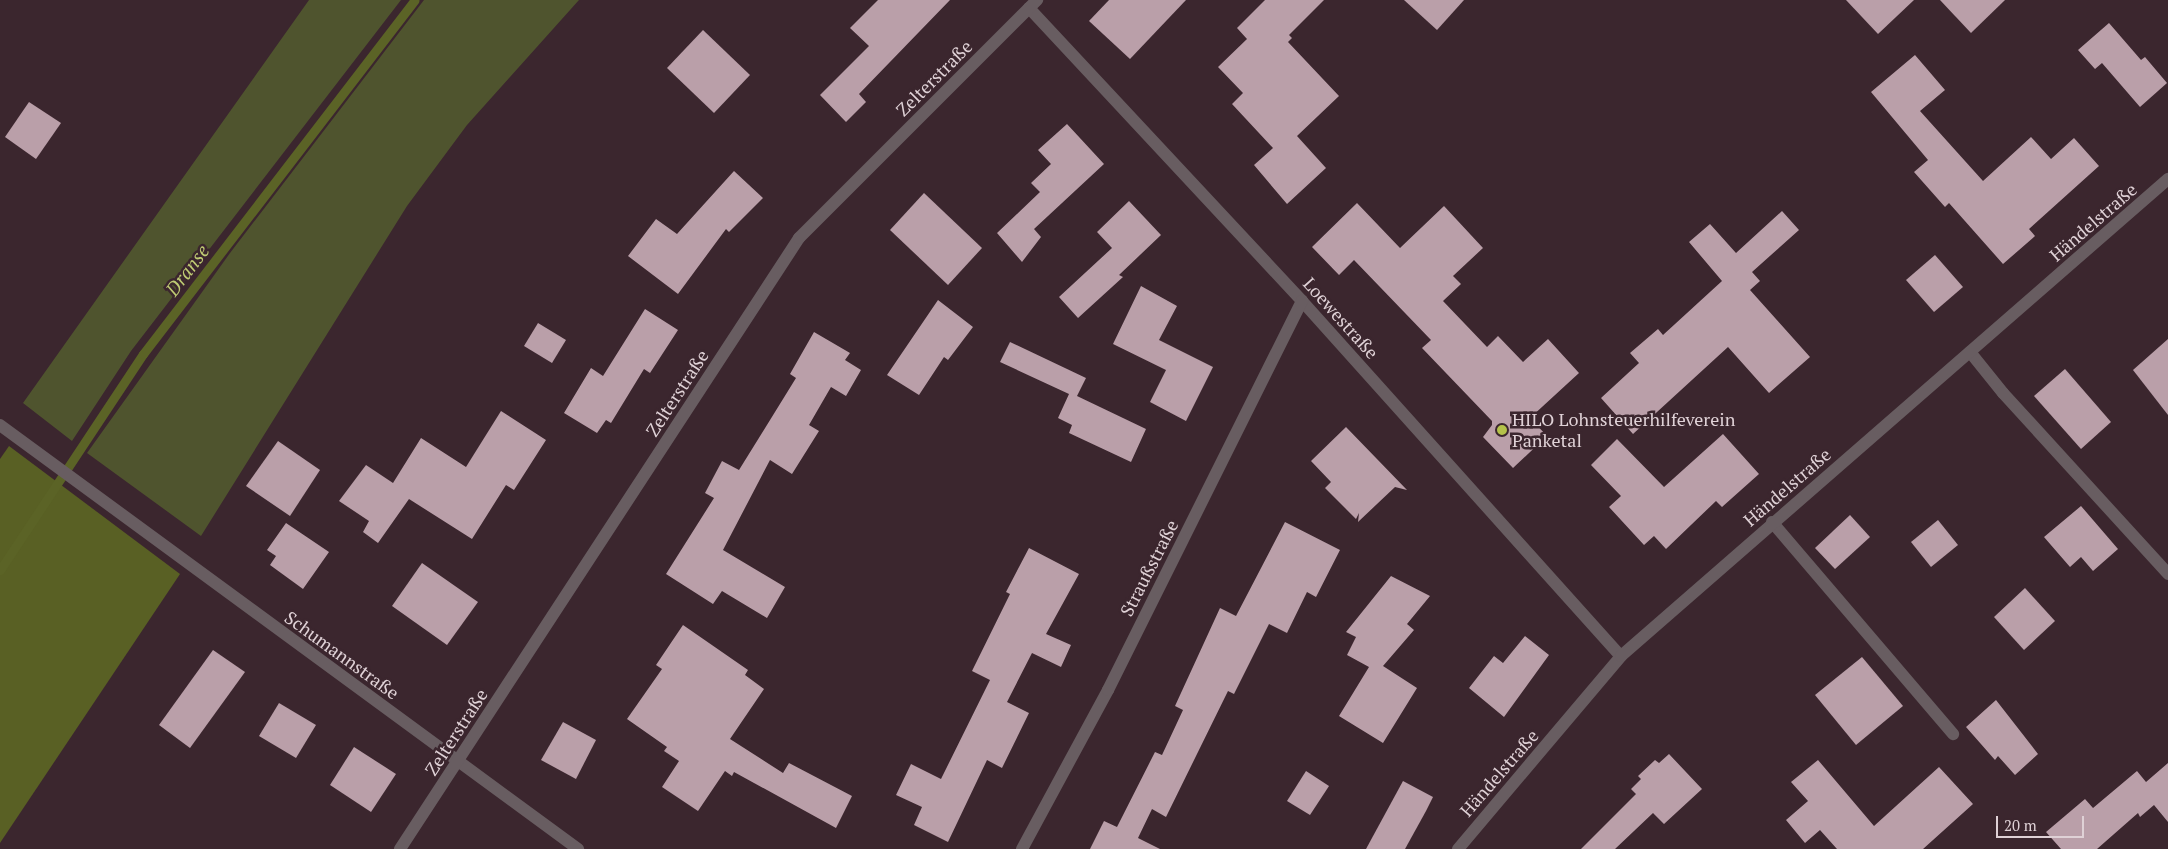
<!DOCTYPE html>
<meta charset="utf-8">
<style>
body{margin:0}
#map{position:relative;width:2168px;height:849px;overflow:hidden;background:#3b262e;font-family:"PT Serif",serif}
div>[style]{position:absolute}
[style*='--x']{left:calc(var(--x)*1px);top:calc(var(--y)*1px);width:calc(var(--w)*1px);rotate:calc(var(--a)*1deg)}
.green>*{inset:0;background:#4f542e}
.forest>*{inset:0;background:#596024}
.stream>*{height:9px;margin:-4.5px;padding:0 4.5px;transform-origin:4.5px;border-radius:4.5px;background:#5b6326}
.building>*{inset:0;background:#ba9fa9}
.service>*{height:12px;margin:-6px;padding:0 6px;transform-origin:6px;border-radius:6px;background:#685d61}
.minor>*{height:12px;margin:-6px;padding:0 6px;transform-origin:6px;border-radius:6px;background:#685d61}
.dots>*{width:14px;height:14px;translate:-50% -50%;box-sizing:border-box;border:2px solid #3b262e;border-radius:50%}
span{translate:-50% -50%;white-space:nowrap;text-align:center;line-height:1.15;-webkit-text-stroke:5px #3b262e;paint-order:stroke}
.street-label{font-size:18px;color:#dfd1d6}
.poi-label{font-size:18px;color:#dfd1d6}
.left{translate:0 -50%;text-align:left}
.water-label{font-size:19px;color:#bfcb73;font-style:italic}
.scale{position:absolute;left:1996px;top:816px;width:88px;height:22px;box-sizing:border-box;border:2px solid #dfd1d6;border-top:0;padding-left:6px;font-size:15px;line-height:18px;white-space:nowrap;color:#dfd1d6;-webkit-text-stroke:4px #3b262e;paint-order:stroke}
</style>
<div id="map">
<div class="green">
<i style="clip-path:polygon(309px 0,401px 0,131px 351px,72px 441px,23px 403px)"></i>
<i style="clip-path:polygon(424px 0,579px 0,467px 125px,407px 206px,201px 536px,87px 453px,230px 253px)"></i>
</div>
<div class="forest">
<i style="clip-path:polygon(9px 446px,180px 574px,0 843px,0 459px)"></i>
</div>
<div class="stream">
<i style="--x:0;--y:570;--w:259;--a:-56.5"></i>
<i style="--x:143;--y:354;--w:446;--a:-52.5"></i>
</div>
<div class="building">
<i style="clip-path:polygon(878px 0,950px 0,859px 94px,866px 102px,846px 122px,820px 95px,869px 46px,850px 28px)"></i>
<i style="clip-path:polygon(1109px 0,1186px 0,1130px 59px,1089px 21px)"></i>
<i style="clip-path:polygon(1265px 0,1324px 0,1289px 35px,1292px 38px,1288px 42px,1339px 96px,1297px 136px,1326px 168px,1287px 204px,1254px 165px,1273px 148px,1232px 104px,1243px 93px,1218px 67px,1247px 39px,1237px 28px)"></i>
<i style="clip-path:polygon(1404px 0,1464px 0,1437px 30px)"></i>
<i style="clip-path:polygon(1846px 0,1914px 0,1878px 34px)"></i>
<i style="clip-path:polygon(1940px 0,2005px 0,1971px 33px)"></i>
<i style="clip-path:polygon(2109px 23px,2141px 60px,2145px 57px,2167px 83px,2140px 107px,2102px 63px,2095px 69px,2078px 50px)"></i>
<i style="clip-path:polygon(703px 30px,750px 75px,714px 113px,667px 68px)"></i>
<i style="clip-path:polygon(1915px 55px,1945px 90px,1920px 111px,1983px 181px,2031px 137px,2051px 159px,2074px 138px,2099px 166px,2029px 229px,2035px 236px,2003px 264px,1949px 203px,1945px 207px,1914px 172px,1928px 160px,1871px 92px)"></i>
<i style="clip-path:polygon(29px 102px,61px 123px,36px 159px,5px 137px)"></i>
<i style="clip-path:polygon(1067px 124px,1104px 164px,1034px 229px,1041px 237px,1022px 262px,997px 233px,1040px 192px,1031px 183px,1051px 164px,1038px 150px)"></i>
<i style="clip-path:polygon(734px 171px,763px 198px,729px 232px,726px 229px,678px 294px,628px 256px,656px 219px,677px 234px)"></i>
<i style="clip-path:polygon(924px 193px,982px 248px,948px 285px,890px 230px)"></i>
<i style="clip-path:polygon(1129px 201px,1161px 235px,1119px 275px,1123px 277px,1078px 318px,1059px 297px,1112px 248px,1097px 232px)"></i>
<i style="clip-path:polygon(1357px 203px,1400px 248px,1444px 206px,1483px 248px,1453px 276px,1461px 284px,1443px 301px,1487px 347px,1498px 336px,1523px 362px,1548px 339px,1579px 373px,1530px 418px,1547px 436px,1513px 468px,1483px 437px,1492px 425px,1492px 421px,1422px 348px,1431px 340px,1354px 260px,1339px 275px,1312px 247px)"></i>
<i style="clip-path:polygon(1782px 211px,1799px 230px,1752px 272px,1760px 281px,1750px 290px,1810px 357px,1769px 393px,1728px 347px,1633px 434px,1601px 398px,1639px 363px,1630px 353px,1658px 329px,1663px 335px,1722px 281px,1689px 242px,1710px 224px,1736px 253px)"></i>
<i style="clip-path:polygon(1935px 255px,1963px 287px,1934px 312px,1906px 280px)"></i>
<i style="clip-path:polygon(1141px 286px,1177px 306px,1159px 340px,1213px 367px,1186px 421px,1150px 402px,1166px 370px,1113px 344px)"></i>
<i style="clip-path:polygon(938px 300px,973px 327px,948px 360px,944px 357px,919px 395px,887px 375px)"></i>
<i style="clip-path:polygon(645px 309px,678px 330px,650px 373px,644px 369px,611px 423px,606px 420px,597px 433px,564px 413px,591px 368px,603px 376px)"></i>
<i style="clip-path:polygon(538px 323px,566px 340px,552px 363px,524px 346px)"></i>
<i style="clip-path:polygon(814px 332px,850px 353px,845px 360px,861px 370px,846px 396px,831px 387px,809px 425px,819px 431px,792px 474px,770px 460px,723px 550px,785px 587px,767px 618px,722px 591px,713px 604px,666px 574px,714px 498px,705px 493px,722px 461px,739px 470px,796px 378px,790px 374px)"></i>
<i style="clip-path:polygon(2168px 339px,2168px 415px,2133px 370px)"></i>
<i style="clip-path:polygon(1010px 342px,1086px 378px,1077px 396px,1146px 429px,1131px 462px,1069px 433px,1072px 425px,1058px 418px,1069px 394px,1000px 362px)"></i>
<i style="clip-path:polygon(2065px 369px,2111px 422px,2081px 449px,2034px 396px)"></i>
<i style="clip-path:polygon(501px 411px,546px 440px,514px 490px,506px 485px,472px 539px,409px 499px,378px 543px,363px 532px,369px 521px,339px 501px,366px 465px,393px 483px,421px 438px,466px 467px)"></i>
<i style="clip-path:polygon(1346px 427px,1407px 490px,1395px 487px,1358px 522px,1359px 513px,1356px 519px,1325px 488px,1331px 482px,1311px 461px)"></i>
<i style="clip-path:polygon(1723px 434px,1759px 474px,1722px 507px,1716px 501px,1666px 549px,1654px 536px,1644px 545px,1609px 507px,1621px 496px,1591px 465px,1617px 439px,1664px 487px)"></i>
<i style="clip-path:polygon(278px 441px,320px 470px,290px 516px,246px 486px)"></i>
<i style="clip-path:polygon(2081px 506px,2118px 549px,2093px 571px,2081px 557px,2070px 567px,2044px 537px)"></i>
<i style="clip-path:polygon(1850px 515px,1870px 537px,1835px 569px,1815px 548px)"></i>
<i style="clip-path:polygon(1938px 520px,1958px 545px,1931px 567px,1911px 542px)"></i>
<i style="clip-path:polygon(1285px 522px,1340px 550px,1316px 597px,1307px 592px,1287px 633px,1269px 624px,1234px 694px,1228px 691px,1166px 817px,1152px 809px,1138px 838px,1160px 849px,1090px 849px,1104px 821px,1117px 827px,1155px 752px,1162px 755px,1183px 710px,1175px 706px,1220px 608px,1236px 616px)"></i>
<i style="clip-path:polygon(286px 523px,329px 552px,303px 589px,270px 565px,276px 556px,267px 550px)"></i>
<i style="clip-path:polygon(1029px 548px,1079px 574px,1046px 634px,1071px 645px,1061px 667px,1032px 653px,1007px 702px,1029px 713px,1002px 768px,987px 760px,948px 842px,914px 825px,922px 807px,896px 795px,911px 764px,941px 779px,990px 680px,972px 671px,1010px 594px,1006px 592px)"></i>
<i style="clip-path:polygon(422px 563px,478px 602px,447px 645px,392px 606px)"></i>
<i style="clip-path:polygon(1391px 576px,1430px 596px,1407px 624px,1414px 630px,1383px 666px,1417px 688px,1383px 743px,1339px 716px,1369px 667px,1347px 655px,1356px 637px,1346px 632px)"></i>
<i style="clip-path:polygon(2025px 588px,2055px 621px,2024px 650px,1994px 617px)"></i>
<i style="clip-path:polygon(683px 625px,748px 670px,745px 675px,764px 689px,730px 739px,783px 773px,789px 763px,852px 796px,836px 828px,734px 772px,732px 776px,725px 771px,698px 811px,662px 787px,679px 761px,664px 751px,667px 747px,627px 719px,662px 669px,656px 665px)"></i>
<i style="clip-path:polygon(1525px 636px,1549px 655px,1504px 717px,1469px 688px,1494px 656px,1503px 663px)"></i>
<i style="clip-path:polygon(213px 650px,245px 672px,190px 748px,159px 725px)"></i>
<i style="clip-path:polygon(1862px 657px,1903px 706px,1856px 745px,1815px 695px)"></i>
<i style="clip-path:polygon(1996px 700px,2038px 754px,2015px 775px,1998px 756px,1995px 760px,1966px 727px)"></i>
<i style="clip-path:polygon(279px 703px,316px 725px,296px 758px,259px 736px)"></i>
<i style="clip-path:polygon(563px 722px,596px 740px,576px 779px,541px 760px)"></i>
<i style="clip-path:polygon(354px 747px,396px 774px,371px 812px,330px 785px)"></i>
<i style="clip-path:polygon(1669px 754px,1702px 789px,1664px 824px,1653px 813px,1615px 849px,1581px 849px,1636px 794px,1631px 789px,1641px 779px,1638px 776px,1655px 760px,1659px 763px)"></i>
<i style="clip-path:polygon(1818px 760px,1874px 826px,1939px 767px,1973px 804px,1923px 849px,1837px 849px,1820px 830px,1805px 843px,1786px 820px,1808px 801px,1791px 782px)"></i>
<i style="clip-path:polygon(2168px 763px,2168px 822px,2154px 805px,2140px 817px,2138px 813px,2097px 849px,2061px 849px,2046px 832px,2085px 799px,2093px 808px,2137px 771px,2146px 782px)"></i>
<i style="clip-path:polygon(1306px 771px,1329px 786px,1310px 815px,1287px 801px)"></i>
<i style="clip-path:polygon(1403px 781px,1433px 797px,1426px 811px,1405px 849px,1366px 849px)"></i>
</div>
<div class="service">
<i style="--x:1970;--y:352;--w:53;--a:51.2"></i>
<i style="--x:2003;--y:393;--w:245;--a:47.6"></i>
<i style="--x:1772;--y:522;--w:279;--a:49.5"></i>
</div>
<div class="minor">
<i style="--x:1029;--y:8;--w:400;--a:47"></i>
<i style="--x:1302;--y:301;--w:477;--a:48.1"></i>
<i style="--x:0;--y:425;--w:717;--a:36.26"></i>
<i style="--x:400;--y:849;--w:730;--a:-56.85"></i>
<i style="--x:799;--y:238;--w:337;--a:-45"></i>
<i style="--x:1022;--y:849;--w:181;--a:-61.6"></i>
<i style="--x:1108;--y:690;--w:435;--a:-63.5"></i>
<i style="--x:1458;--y:849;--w:253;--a:-49.8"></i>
<i style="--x:1621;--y:656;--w:726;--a:-41.09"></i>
</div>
<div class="dots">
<i style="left:1502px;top:430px;background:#b4c24a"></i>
</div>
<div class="street-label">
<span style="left:934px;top:78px;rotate:-45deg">Zelterstraße</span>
<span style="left:2093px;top:222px;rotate:-41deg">Händelstraße</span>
<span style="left:1341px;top:318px;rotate:48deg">Loewestraße</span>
<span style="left:677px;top:393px;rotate:-57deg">Zelterstraße</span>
<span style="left:1787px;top:487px;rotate:-41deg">Händelstraße</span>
<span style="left:1149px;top:568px;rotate:-63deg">Straußstraße</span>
<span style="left:342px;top:655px;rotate:36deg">Schumannstraße</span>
<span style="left:456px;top:732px;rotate:-57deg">Zelterstraße</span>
<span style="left:1499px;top:773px;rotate:-49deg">Händelstraße</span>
</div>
<div class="poi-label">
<span class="left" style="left:1512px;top:430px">HILO Lohnsteuerhilfeverein<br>Panketal</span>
</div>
<div class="water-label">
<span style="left:187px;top:270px;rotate:-53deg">Dranse</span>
</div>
<div class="scale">20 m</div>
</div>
